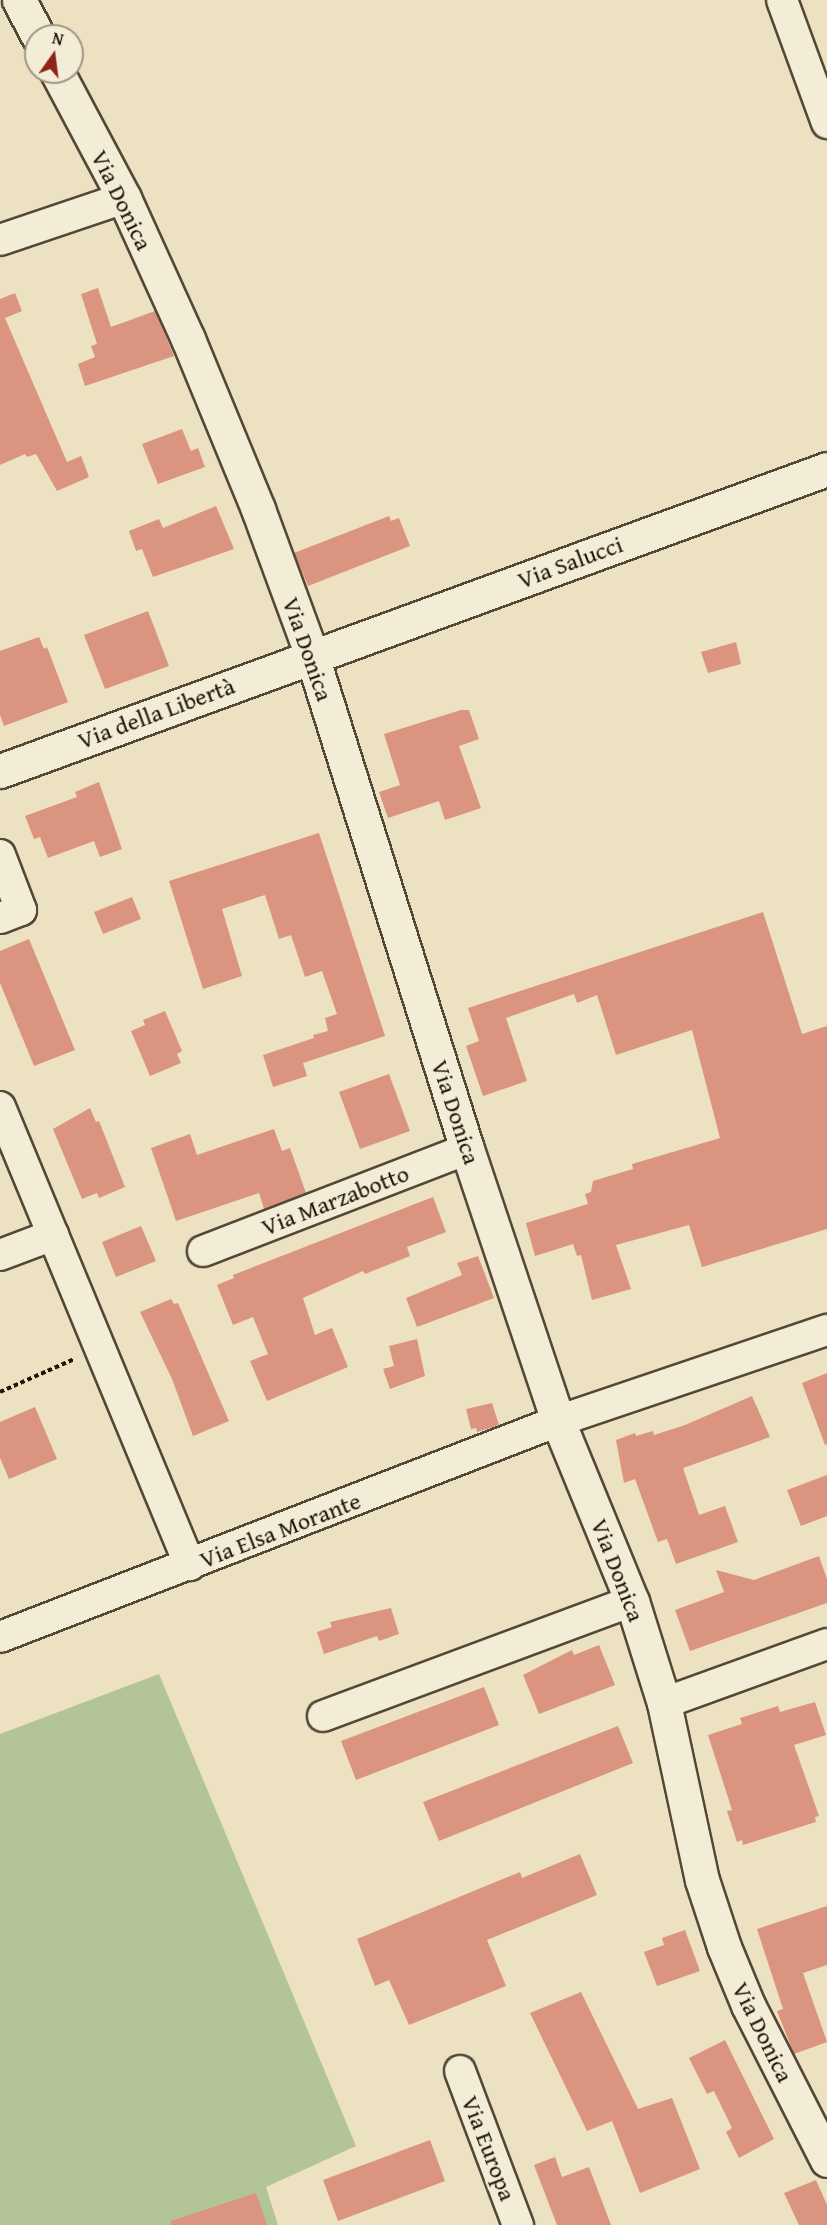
<!DOCTYPE html>
<meta charset="utf-8">
<style>
body{margin:0}
#map{position:relative;width:827px;height:2225px;overflow:hidden;background:#ece2c1;font-family:"Gentium Book Plus",serif}
div>[style]{position:absolute}
[style*='--x']{left:calc(var(--x)*1px);top:calc(var(--y)*1px);width:calc(var(--w)*1px);rotate:calc(var(--a)*1deg)}
.green>*{inset:0;background:#b3c497}
.building>*{inset:0;background:#da947f}
.path>*{height:4px;margin-top:-2px;transform-origin:0;background:repeating-linear-gradient(90deg,#20150a 0 4.5px,transparent 0 7.5px)}
.roads{filter:drop-shadow(2px 0 #534838) drop-shadow(-2px 0 #534838) drop-shadow(0 2px #534838) drop-shadow(0 -2px #534838)}
.street>*{height:30px;margin:-15px;padding:0 15px;transform-origin:15px;border-radius:15px;background:#f3ecd7}
.secondary>*{height:33px;margin:-16.5px;padding:0 16.5px;transform-origin:16.5px;border-radius:16.5px;background:#f3ecd7}
span{translate:-50% -50%;white-space:nowrap;text-align:center;line-height:1.15;-webkit-text-stroke:4.5px #f3ecd7;paint-order:stroke}
.street-label{font-size:24px;color:#20150a}
.north{position:absolute;left:24px;top:24px;width:60px;height:60px;box-sizing:border-box;background:#f3ecd7;border:2px solid #9f9685;border-radius:50%;rotate:14deg;font-size:16px;font-weight:700;line-height:24px;text-align:center;color:#20150a}
.north::after{content:'';display:block;margin:auto;width:21px;height:27px;background:#8f2418;clip-path:polygon(50% 0,100% 100%,50% 72%,0 100%)}
</style>
<div id="map">
<div class="green">
<i style="clip-path:polygon(159px 1674px,356px 2146px,266px 2187px,278px 2225px,0 2225px,0 1734px)"></i>
</div>
<div class="building">
<i style="clip-path:polygon(98px 288px,111px 327px,155px 311px,174px 356px,85px 386px,78px 364px,95px 357px,91px 346px,97px 344px,81px 294px)"></i>
<i style="clip-path:polygon(15px 293px,22px 311px,5px 318px,67px 462px,81px 456px,89px 477px,57px 491px,36px 454px,27px 457px,25px 454px,0 465px,0 299px)"></i>
<i style="clip-path:polygon(182px 429px,191px 451px,198px 448px,205px 467px,158px 484px,142px 444px)"></i>
<i style="clip-path:polygon(216px 506px,234px 549px,153px 577px,142px 549px,136px 551px,129px 531px,159px 519px,163px 528px)"></i>
<i style="clip-path:polygon(389px 516px,391px 521px,399px 518px,410px 546px,308px 586px,294px 553px)"></i>
<i style="clip-path:polygon(148px 611px,169px 666px,105px 689px,84px 635px)"></i>
<i style="clip-path:polygon(39px 637px,44px 649px,47px 647px,68px 702px,4px 726px,0 715px,0 651px)"></i>
<i style="clip-path:polygon(736px 642px,741px 664px,708px 673px,701px 652px)"></i>
<i style="clip-path:polygon(461px 710px,469px 710px,479px 739px,459px 746px,481px 808px,445px 820px,439px 801px,388px 818px,379px 792px,400px 785px,384px 734px)"></i>
<i style="clip-path:polygon(99px 782px,122px 849px,100px 857px,94px 841px,48px 858px,40px 837px,34px 839px,25px 816px,77px 797px,75px 792px)"></i>
<i style="clip-path:polygon(319px 833px,385px 1036px,303px 1063px,307px 1076px,273px 1087px,263px 1055px,314px 1038px,313px 1035px,328px 1031px,325px 1018px,337px 1014px,322px 971px,305px 977px,291px 935px,279px 939px,265px 895px,222px 909px,242px 976px,203px 989px,169px 881px)"></i>
<i style="clip-path:polygon(132px 897px,141px 919px,103px 934px,94px 912px)"></i>
<i style="clip-path:polygon(763px 912px,802px 1034px,827px 1026px,827px 1229px,702px 1267px,689px 1225px,616px 1245px,631px 1289px,592px 1300px,581px 1255px,577px 1256px,573px 1244px,535px 1256px,526px 1223px,588px 1204px,585px 1194px,591px 1192px,593px 1181px,633px 1169px,632px 1164px,720px 1138px,692px 1030px,616px 1055px,597px 995px,577px 1003px,574px 994px,506px 1018px,527px 1081px,483px 1096px,466px 1046px,479px 1041px,468px 1008px)"></i>
<i style="clip-path:polygon(29px 939px,75px 1050px,34px 1066px,0 983px,0 951px)"></i>
<i style="clip-path:polygon(165px 1011px,182px 1051px,177px 1054px,181px 1063px,150px 1076px,131px 1031px,145px 1025px,143px 1020px)"></i>
<i style="clip-path:polygon(389px 1074px,410px 1131px,360px 1149px,339px 1092px)"></i>
<i style="clip-path:polygon(90px 1108px,96px 1122px,99px 1121px,125px 1187px,99px 1198px,97px 1193px,82px 1199px,53px 1129px)"></i>
<i style="clip-path:polygon(274px 1129px,282px 1151px,290px 1148px,306px 1193px,264px 1209px,259px 1193px,176px 1221px,151px 1148px,190px 1134px,197px 1155px)"></i>
<i style="clip-path:polygon(433px 1197px,446px 1232px,407px 1247px,410px 1256px,365px 1274px,363px 1271px,303px 1298px,315px 1335px,332px 1328px,348px 1367px,267px 1401px,250px 1361px,268px 1354px,253px 1317px,233px 1325px,217px 1285px,234px 1278px,233px 1275px)"></i>
<i style="clip-path:polygon(141px 1226px,156px 1261px,116px 1277px,102px 1242px)"></i>
<i style="clip-path:polygon(478px 1256px,494px 1298px,417px 1327px,406px 1298px,462px 1275px,457px 1263px)"></i>
<i style="clip-path:polygon(171px 1299px,174px 1304px,178px 1303px,229px 1421px,193px 1436px,172px 1379px,140px 1312px)"></i>
<i style="clip-path:polygon(417px 1339px,425px 1376px,390px 1389px,383px 1369px,394px 1366px,389px 1346px)"></i>
<i style="clip-path:polygon(827px 1373px,827px 1444px,825px 1445px,802px 1383px)"></i>
<i style="clip-path:polygon(752px 1396px,770px 1437px,683px 1468px,699px 1515px,725px 1506px,738px 1542px,676px 1564px,667px 1539px,658px 1542px,635px 1479px,624px 1483px,616px 1440px,635px 1433px,636px 1436px,653px 1431px,654px 1435px,685px 1425px)"></i>
<i style="clip-path:polygon(492px 1403px,499px 1425px,477px 1432px,476px 1428px,471px 1429px,466px 1409px)"></i>
<i style="clip-path:polygon(35px 1407px,57px 1459px,9px 1479px,0 1458px,0 1422px)"></i>
<i style="clip-path:polygon(827px 1475px,827px 1516px,801px 1526px,787px 1490px)"></i>
<i style="clip-path:polygon(819px 1556px,827px 1579px,827px 1603px,690px 1651px,675px 1610px,724px 1592px,716px 1570px,754px 1580px)"></i>
<i style="clip-path:polygon(391px 1608px,399px 1634px,379px 1641px,377px 1636px,324px 1654px,317px 1632px,332px 1627px,330px 1622px)"></i>
<i style="clip-path:polygon(599px 1645px,615px 1685px,539px 1714px,523px 1675px,572px 1650px,574px 1655px)"></i>
<i style="clip-path:polygon(484px 1687px,499px 1725px,356px 1780px,341px 1741px)"></i>
<i style="clip-path:polygon(815px 1702px,826px 1735px,794px 1745px,819px 1816px,815px 1817px,816px 1822px,743px 1845px,742px 1840px,737px 1842px,727px 1811px,732px 1810px,708px 1735px,742px 1724px,740px 1718px,778px 1706px,780px 1712px)"></i>
<i style="clip-path:polygon(618px 1726px,633px 1763px,439px 1841px,423px 1802px)"></i>
<i style="clip-path:polygon(580px 1854px,597px 1895px,487px 1940px,506px 1986px,409px 2025px,389px 1980px,375px 1986px,357px 1939px,520px 1872px,522px 1878px)"></i>
<i style="clip-path:polygon(827px 1906px,827px 1965px,803px 1973px,827px 2042px,794px 2054px,777px 2011px,783px 2009px,757px 1929px)"></i>
<i style="clip-path:polygon(685px 1930px,700px 1971px,657px 1986px,644px 1952px,664px 1945px,662px 1938px)"></i>
<i style="clip-path:polygon(581px 1992px,638px 2109px,672px 2098px,700px 2169px,640px 2193px,612px 2121px,587px 2131px,530px 2013px)"></i>
<i style="clip-path:polygon(725px 2040px,774px 2139px,739px 2158px,726px 2132px,732px 2128px,714px 2091px,707px 2094px,689px 2058px)"></i>
<i style="clip-path:polygon(430px 2140px,445px 2181px,338px 2221px,323px 2180px)"></i>
<i style="clip-path:polygon(555px 2157px,562px 2177px,589px 2167px,611px 2225px,557px 2225px,534px 2165px)"></i>
<i style="clip-path:polygon(816px 2180px,827px 2205px,827px 2225px,799px 2225px,784px 2193px)"></i>
<i style="clip-path:polygon(256px 2193px,267px 2225px,171px 2225px,171px 2221px)"></i>
</div>
<div class="path">
<i style="--x:0;--y:1392;--w:81;--a:-24"></i>
</div>
<div class="roads">
<div class="street">
<i style="--x:782;--y:0;--w:131;--a:69.9"></i>
<i style="--x:0;--y:240;--w:131;--a:-18.7"></i>
<i style="--x:0;--y:855;--w:59;--a:69.1"></i>
<i style="--x:21;--y:910;--w:22;--a:159"></i>
<i style="--x:0;--y:1107;--w:496;--a:67.5"></i>
<i style="--x:203;--y:1251;--w:283;--a:-21.1"></i>
<i style="--x:0;--y:1255;--w:57;--a:-20.7"></i>
<i style="--x:0;--y:1637;--w:598;--a:-21.16"></i>
<i style="--x:558;--y:1421;--w:284;--a:-18.7"></i>
<i style="--x:664;--y:1703;--w:173;--a:-19.9"></i>
<i style="--x:323;--y:1716;--w:330;--a:-20.4"></i>
<i style="--x:460;--y:2071;--w:165;--a:69.4"></i>
</div>
<div class="secondary">
<i style="--x:19;--y:0;--w:41;--a:62.2"></i>
<i style="--x:57;--y:72;--w:143;--a:62"></i>
<i style="--x:124;--y:198;--w:155;--a:65.6"></i>
<i style="--x:188;--y:339;--w:184;--a:67.6"></i>
<i style="--x:258;--y:509;--w:157;--a:69.8"></i>
<i style="--x:312;--y:656;--w:517;--a:72.55"></i>
<i style="--x:467;--y:1149;--w:287;--a:71.5"></i>
<i style="--x:558;--y:1421;--w:195;--a:67.7"></i>
<i style="--x:632;--y:1601;--w:107;--a:72.6"></i>
<i style="--x:664;--y:1703;--w:181;--a:77.9"></i>
<i style="--x:702;--y:1880;--w:71;--a:71.8"></i>
<i style="--x:724;--y:1947;--w:63;--a:67.5"></i>
<i style="--x:748;--y:2005;--w:174;--a:63"></i>
<i style="--x:0;--y:771;--w:880;--a:-20.06"></i>
</div>
</div>
<div class="street-label">
<span style="left:122px;top:200px;rotate:64deg">Via Donica</span>
<span style="left:570px;top:562px;rotate:-20deg">Via Salucci</span>
<span style="left:308px;top:649px;rotate:71deg">Via Donica</span>
<span style="left:156px;top:713px;rotate:-20deg">Via della Libertà</span>
<span style="left:456px;top:1112px;rotate:72deg">Via Donica</span>
<span style="left:335px;top:1200px;rotate:-21deg">Via Marzabotto</span>
<span style="left:280px;top:1530px;rotate:-21deg">Via Elsa Morante</span>
<span style="left:618px;top:1570px;rotate:69deg">Via Donica</span>
<span style="left:763px;top:2032px;rotate:64deg">Via Donica</span>
<span style="left:489px;top:2148px;rotate:69deg">Via Europa</span>
</div>
<div class="north">N</div>
</div>
